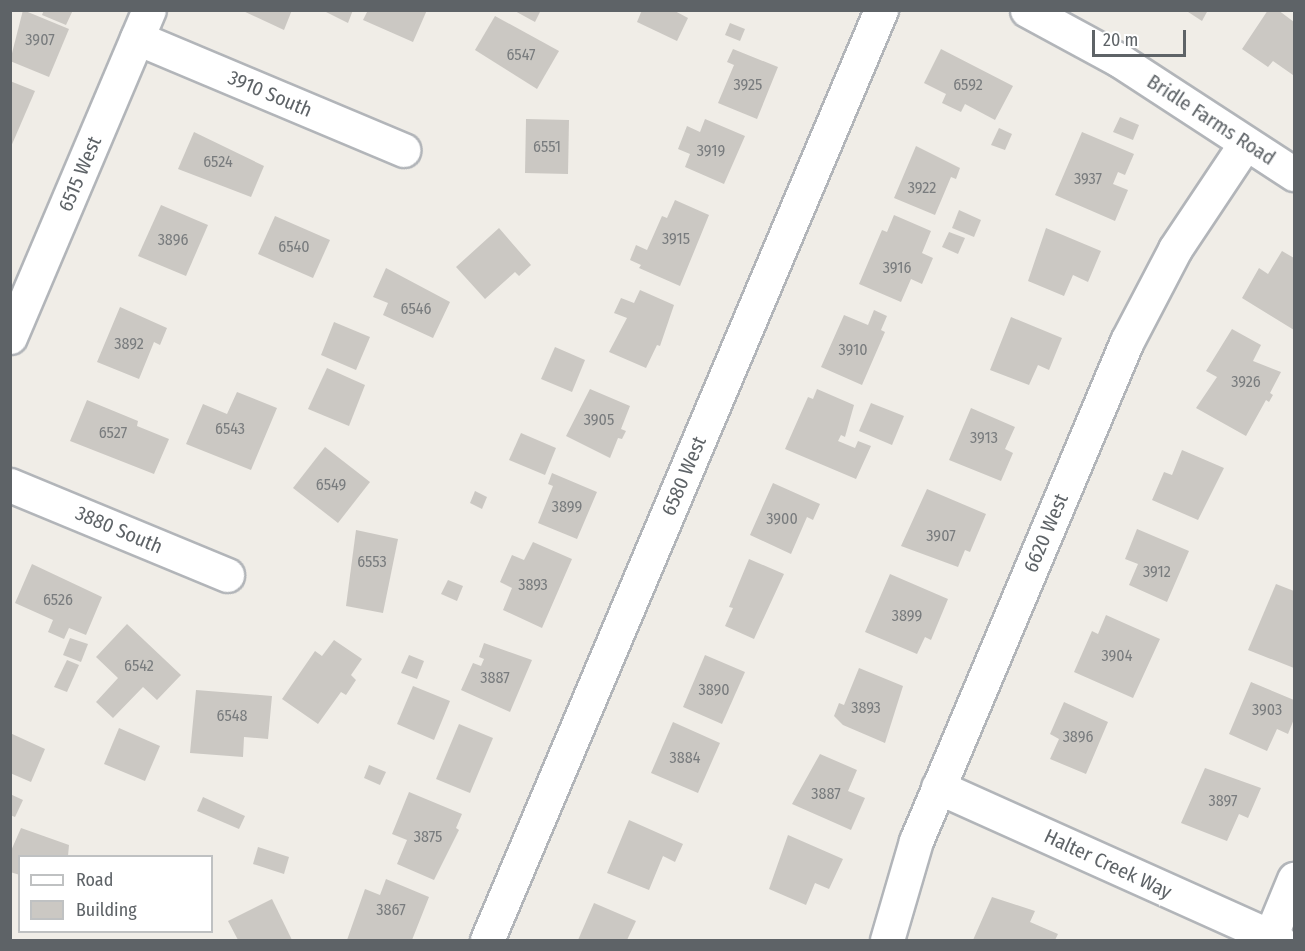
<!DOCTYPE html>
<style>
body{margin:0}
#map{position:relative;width:1305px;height:951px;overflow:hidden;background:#f0ede7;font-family:"Fira Sans Condensed",sans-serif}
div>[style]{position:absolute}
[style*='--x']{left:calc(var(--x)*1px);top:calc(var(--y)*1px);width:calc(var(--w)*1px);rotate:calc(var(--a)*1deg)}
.building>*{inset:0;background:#cbc8c3}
.roads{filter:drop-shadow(2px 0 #b2b5b9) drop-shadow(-2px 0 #b2b5b9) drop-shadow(0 2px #b2b5b9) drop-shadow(0 -2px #b2b5b9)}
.street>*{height:33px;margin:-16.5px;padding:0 16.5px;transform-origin:16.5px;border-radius:16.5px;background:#fff}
span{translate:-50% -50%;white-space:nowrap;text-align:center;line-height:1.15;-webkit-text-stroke:6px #fff;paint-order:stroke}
.number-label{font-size:16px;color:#797c7e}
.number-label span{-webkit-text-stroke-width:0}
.street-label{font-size:20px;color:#5e6367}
.frame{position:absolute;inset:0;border:12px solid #5e6367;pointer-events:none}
.legend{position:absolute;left:18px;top:855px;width:195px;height:78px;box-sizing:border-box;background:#fff;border:2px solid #bfc1c2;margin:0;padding:8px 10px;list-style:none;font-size:18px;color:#5e6367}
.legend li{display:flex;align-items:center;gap:12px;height:30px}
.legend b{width:30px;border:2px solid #bfc1c2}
.scale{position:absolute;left:1092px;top:30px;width:94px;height:27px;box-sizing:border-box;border:3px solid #5e6367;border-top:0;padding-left:8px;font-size:18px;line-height:21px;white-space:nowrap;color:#5e6367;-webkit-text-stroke:4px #fff;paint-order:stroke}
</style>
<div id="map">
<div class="building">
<i style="clip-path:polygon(23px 10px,69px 29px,49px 77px,10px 61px)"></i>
<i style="clip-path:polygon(44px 10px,73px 10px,66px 25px,42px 15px)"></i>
<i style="clip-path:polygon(241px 10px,292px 10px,284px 30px)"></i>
<i style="clip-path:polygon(322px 10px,353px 10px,348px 23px)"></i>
<i style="clip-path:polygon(368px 10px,427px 10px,413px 42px,363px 20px)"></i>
<i style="clip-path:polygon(513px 10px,541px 10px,535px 22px)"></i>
<i style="clip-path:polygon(642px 10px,673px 10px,688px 18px,677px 41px,637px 22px)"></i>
<i style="clip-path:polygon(1185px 10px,1208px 10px,1202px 21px)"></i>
<i style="clip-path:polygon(1268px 10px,1278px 10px,1294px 22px,1293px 75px,1273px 61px,1268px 67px,1242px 49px)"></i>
<i style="clip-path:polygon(495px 16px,559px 51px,537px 89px,475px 50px)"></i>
<i style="clip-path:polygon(730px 23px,745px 29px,740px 41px,725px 35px)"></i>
<i style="clip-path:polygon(733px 49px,778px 67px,757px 119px,718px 103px,734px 65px,727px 62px)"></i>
<i style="clip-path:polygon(941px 49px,1013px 86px,995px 120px,965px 104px,961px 112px,942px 103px,946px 94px,924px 83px)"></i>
<i style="clip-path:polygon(10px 81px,35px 91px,10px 149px)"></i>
<i style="clip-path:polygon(1120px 117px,1139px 125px,1133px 140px,1113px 132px)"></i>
<i style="clip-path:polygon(526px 119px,569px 120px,568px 174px,525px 173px)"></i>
<i style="clip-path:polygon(705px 119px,745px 136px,724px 184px,685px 167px,690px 154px,678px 149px,687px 126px,700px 132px)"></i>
<i style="clip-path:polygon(999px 128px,1012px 134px,1005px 150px,991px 145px)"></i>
<i style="clip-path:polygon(194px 132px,264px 166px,251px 197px,178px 169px)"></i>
<i style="clip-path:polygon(1082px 132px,1134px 154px,1125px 175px,1118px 172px,1113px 184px,1128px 190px,1115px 221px,1055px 195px)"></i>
<i style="clip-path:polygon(916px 146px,960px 168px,956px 179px,951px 177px,935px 215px,894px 198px)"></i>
<i style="clip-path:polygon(675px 200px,709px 215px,680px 286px,639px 268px,641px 265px,630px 260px,636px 245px,647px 250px,662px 216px,667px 218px)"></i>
<i style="clip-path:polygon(161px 205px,208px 225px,186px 276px,138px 256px)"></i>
<i style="clip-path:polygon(959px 210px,981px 220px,974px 237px,952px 228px)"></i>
<i style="clip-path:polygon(894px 215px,931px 231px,922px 253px,933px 258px,922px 284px,911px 279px,901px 302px,859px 284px,882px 230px,887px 232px)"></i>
<i style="clip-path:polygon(275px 216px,330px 240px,313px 278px,258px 254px)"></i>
<i style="clip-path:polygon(499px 228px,531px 265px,519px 276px,515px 272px,485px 299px,456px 267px)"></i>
<i style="clip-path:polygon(1046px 228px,1101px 251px,1088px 282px,1073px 275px,1064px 296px,1028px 281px)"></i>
<i style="clip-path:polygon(949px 232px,965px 238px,958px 254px,942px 247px)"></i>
<i style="clip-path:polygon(1282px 251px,1294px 258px,1294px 330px,1242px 298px,1259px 268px,1268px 274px)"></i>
<i style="clip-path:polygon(386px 268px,450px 302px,433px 338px,383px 315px,388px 303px,373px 297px)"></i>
<i style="clip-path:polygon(640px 290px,674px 305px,660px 346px,657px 345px,646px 368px,609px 352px,627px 318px,614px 313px,621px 298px,634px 303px)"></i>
<i style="clip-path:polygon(120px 307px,167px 328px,160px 345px,154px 342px,139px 379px,97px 362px)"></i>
<i style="clip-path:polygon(874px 310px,887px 316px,881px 330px,885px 332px,862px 385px,821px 367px,844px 315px,868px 325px)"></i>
<i style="clip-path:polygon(1011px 317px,1062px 338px,1049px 370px,1038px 365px,1029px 385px,990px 370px)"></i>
<i style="clip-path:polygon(334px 322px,370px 337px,356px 370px,321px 355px)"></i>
<i style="clip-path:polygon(1232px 329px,1261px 345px,1253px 361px,1281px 372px,1270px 393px,1273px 395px,1269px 402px,1266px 400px,1246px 436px,1196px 408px,1217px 377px,1206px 371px)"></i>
<i style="clip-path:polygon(555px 347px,585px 360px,572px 392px,541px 379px)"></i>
<i style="clip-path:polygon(327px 368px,365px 385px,349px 426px,308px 409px)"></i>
<i style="clip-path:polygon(590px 389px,630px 406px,621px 429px,626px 431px,622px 439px,618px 438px,610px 458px,566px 436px)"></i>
<i style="clip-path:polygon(817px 389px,854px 405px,845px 437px,841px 435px,838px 441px,855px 448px,858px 441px,871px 446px,856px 479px,785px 449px,808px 397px,813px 399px)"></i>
<i style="clip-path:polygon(237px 392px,277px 408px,251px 470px,186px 444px,203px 404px,227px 414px)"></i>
<i style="clip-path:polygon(87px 400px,138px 421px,137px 426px,169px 439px,154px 474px,70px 441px)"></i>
<i style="clip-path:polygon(871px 403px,904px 416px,892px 445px,859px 431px)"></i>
<i style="clip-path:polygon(971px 408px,1015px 427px,1005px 449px,1013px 453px,1001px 481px,949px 460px)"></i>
<i style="clip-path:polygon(521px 433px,556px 448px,545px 475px,509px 460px)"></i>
<i style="clip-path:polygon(325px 447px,370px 482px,338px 523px,293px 488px)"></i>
<i style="clip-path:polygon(1182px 450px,1224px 468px,1198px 520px,1152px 500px,1164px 472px,1172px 475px)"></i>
<i style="clip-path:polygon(552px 473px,597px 492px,577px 539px,538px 523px,553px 486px,548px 484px)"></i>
<i style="clip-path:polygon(773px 483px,820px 504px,813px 520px,807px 517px,791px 554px,750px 535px)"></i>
<i style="clip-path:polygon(927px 489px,986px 514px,970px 552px,965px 550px,958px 567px,901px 546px)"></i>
<i style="clip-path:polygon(475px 491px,487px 497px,482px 509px,470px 503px)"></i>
<i style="clip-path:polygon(1137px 529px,1189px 551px,1167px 602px,1129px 585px,1138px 564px,1125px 559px)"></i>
<i style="clip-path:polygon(356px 530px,398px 539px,383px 613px,346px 606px)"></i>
<i style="clip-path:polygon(533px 542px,572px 559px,542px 628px,503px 610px,512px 588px,500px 582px,512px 555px,524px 560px)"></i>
<i style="clip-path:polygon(749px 559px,784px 574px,754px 639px,725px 626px,733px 608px,729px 607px)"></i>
<i style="clip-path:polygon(32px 564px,102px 597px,86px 635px,69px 628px,64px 639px,48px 632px,53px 620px,15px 603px)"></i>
<i style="clip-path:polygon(890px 574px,948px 599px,931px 640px,925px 637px,917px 654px,865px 632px)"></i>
<i style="clip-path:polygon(448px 580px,463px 586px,457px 601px,441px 594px)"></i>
<i style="clip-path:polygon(1276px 584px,1294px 591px,1294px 668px,1248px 650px)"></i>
<i style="clip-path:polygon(1106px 615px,1160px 639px,1133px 698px,1074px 672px,1092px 631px,1098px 634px)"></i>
<i style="clip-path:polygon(127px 624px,181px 675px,157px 700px,143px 687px,113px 718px,96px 702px,118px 678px,96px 657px)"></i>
<i style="clip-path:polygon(70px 638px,88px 644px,81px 662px,63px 655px)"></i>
<i style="clip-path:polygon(334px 640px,362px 659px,351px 675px,356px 680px,346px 695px,341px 692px,318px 724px,282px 699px,315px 651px,322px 656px)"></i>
<i style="clip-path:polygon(484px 643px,532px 660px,510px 712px,461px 690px,473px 663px,481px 666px,484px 659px,479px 657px)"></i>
<i style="clip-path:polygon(409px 655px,424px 661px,417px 679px,401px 673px)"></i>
<i style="clip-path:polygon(705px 655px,745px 672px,722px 724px,683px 707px)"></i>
<i style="clip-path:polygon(67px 660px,79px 665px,67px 692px,54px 687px)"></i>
<i style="clip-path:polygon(859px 668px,903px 686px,885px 743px,843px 725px,834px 716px,839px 703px,844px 705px)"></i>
<i style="clip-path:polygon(1251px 682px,1294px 700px,1294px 719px,1288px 734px,1277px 729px,1267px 751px,1229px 734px)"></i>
<i style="clip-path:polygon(413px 686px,450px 701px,434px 740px,397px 724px)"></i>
<i style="clip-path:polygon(196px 690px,272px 696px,268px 739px,244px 737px,243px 757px,190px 753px)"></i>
<i style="clip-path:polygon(1064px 702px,1108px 722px,1086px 774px,1050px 759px,1059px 739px,1050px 734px)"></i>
<i style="clip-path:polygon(673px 722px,720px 743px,698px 793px,651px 773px)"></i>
<i style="clip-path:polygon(459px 724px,493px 738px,470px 793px,436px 779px)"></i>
<i style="clip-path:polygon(119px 728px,160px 746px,145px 781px,104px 764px)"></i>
<i style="clip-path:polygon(10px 733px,45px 749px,31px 782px,10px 773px)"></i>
<i style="clip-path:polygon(820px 754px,857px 770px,848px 791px,865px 798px,851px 830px,792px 804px)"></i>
<i style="clip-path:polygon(369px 765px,386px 772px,380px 785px,364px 778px)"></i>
<i style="clip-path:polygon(1205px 768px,1261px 788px,1248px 818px,1239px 814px,1227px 841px,1181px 823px)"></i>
<i style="clip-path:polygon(409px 792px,462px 814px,456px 828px,459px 830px,434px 880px,397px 864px,407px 840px,392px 834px)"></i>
<i style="clip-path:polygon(10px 794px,23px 800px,15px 817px,10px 815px)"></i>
<i style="clip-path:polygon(203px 797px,245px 816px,239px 829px,197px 811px)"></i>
<i style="clip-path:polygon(629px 820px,683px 844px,675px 862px,663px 856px,649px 890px,607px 873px)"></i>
<i style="clip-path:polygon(21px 828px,69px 845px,68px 856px,20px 856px,20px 875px,10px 872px,10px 853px)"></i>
<i style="clip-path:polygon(788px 835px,843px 859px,829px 889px,815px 883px,806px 905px,769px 889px)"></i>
<i style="clip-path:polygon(258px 847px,289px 857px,284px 874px,253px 864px)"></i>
<i style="clip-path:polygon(386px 879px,429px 897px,412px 940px,347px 940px,365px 889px,380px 895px)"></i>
<i style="clip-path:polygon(992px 897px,1035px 911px,1030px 922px,1058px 934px,1055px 940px,973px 940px)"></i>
<i style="clip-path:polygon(272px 899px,292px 940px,238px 940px,228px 921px)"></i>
<i style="clip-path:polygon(594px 903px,636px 921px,627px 940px,578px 940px)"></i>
</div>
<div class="roads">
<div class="street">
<i style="--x:1027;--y:10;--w:105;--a:28.5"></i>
<i style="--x:1119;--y:60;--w:209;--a:33.1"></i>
<i style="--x:137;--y:38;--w:289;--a:22.8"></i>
<i style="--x:10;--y:337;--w:355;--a:-67"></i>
<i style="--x:10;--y:485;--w:235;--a:22.5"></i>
<i style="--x:938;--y:787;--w:373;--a:24.2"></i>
<i style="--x:1270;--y:937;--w:63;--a:-67.5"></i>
<i style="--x:487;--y:940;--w:1010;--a:-67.04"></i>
<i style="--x:887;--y:940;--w:103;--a:-73.7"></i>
<i style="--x:916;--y:841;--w:543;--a:-67.12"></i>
<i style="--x:1127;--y:341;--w:104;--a:-62.4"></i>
<i style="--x:1175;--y:249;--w:126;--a:-56.3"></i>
</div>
</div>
<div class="number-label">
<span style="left:40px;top:40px">3907</span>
<span style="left:521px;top:55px">6547</span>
<span style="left:748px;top:85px">3925</span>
<span style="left:968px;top:85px">6592</span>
<span style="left:547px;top:147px">6551</span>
<span style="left:711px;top:151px">3919</span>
<span style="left:218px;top:162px">6524</span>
<span style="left:1088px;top:179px">3937</span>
<span style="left:922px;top:188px">3922</span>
<span style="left:676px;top:239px">3915</span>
<span style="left:173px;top:240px">3896</span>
<span style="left:294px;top:247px">6540</span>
<span style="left:897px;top:268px">3916</span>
<span style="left:416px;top:309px">6546</span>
<span style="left:129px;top:344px">3892</span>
<span style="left:853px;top:350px">3910</span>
<span style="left:1246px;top:382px">3926</span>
<span style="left:599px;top:420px">3905</span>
<span style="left:230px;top:429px">6543</span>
<span style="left:113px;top:433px">6527</span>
<span style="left:984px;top:438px">3913</span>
<span style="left:331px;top:485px">6549</span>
<span style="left:567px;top:507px">3899</span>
<span style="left:782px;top:519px">3900</span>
<span style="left:941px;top:536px">3907</span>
<span style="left:372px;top:562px">6553</span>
<span style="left:1157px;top:572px">3912</span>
<span style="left:533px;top:585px">3893</span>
<span style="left:58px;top:600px">6526</span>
<span style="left:907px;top:616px">3899</span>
<span style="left:1117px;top:656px">3904</span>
<span style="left:139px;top:666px">6542</span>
<span style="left:495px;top:678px">3887</span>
<span style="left:714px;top:690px">3890</span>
<span style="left:866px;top:708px">3893</span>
<span style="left:1267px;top:710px">3903</span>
<span style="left:232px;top:716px">6548</span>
<span style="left:1078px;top:737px">3896</span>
<span style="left:685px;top:758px">3884</span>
<span style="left:826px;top:794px">3887</span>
<span style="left:1223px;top:801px">3897</span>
<span style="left:428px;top:837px">3875</span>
<span style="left:391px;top:910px">3867</span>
</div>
<div class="street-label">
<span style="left:270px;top:94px;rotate:23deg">3910 South</span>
<span style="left:1211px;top:120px;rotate:33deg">Bridle Farms Road</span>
<span style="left:80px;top:174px;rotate:-67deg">6515 West</span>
<span style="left:684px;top:476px;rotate:-67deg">6580 West</span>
<span style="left:119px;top:530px;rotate:23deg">3880 South</span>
<span style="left:1046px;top:533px;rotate:-67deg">6620 West</span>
<span style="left:1108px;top:864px;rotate:25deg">Halter Creek Way</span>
</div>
<div class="frame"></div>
<ul class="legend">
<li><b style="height:8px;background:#fff"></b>Road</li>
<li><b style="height:16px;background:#cbc8c3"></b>Building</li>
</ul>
<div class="scale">20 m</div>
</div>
